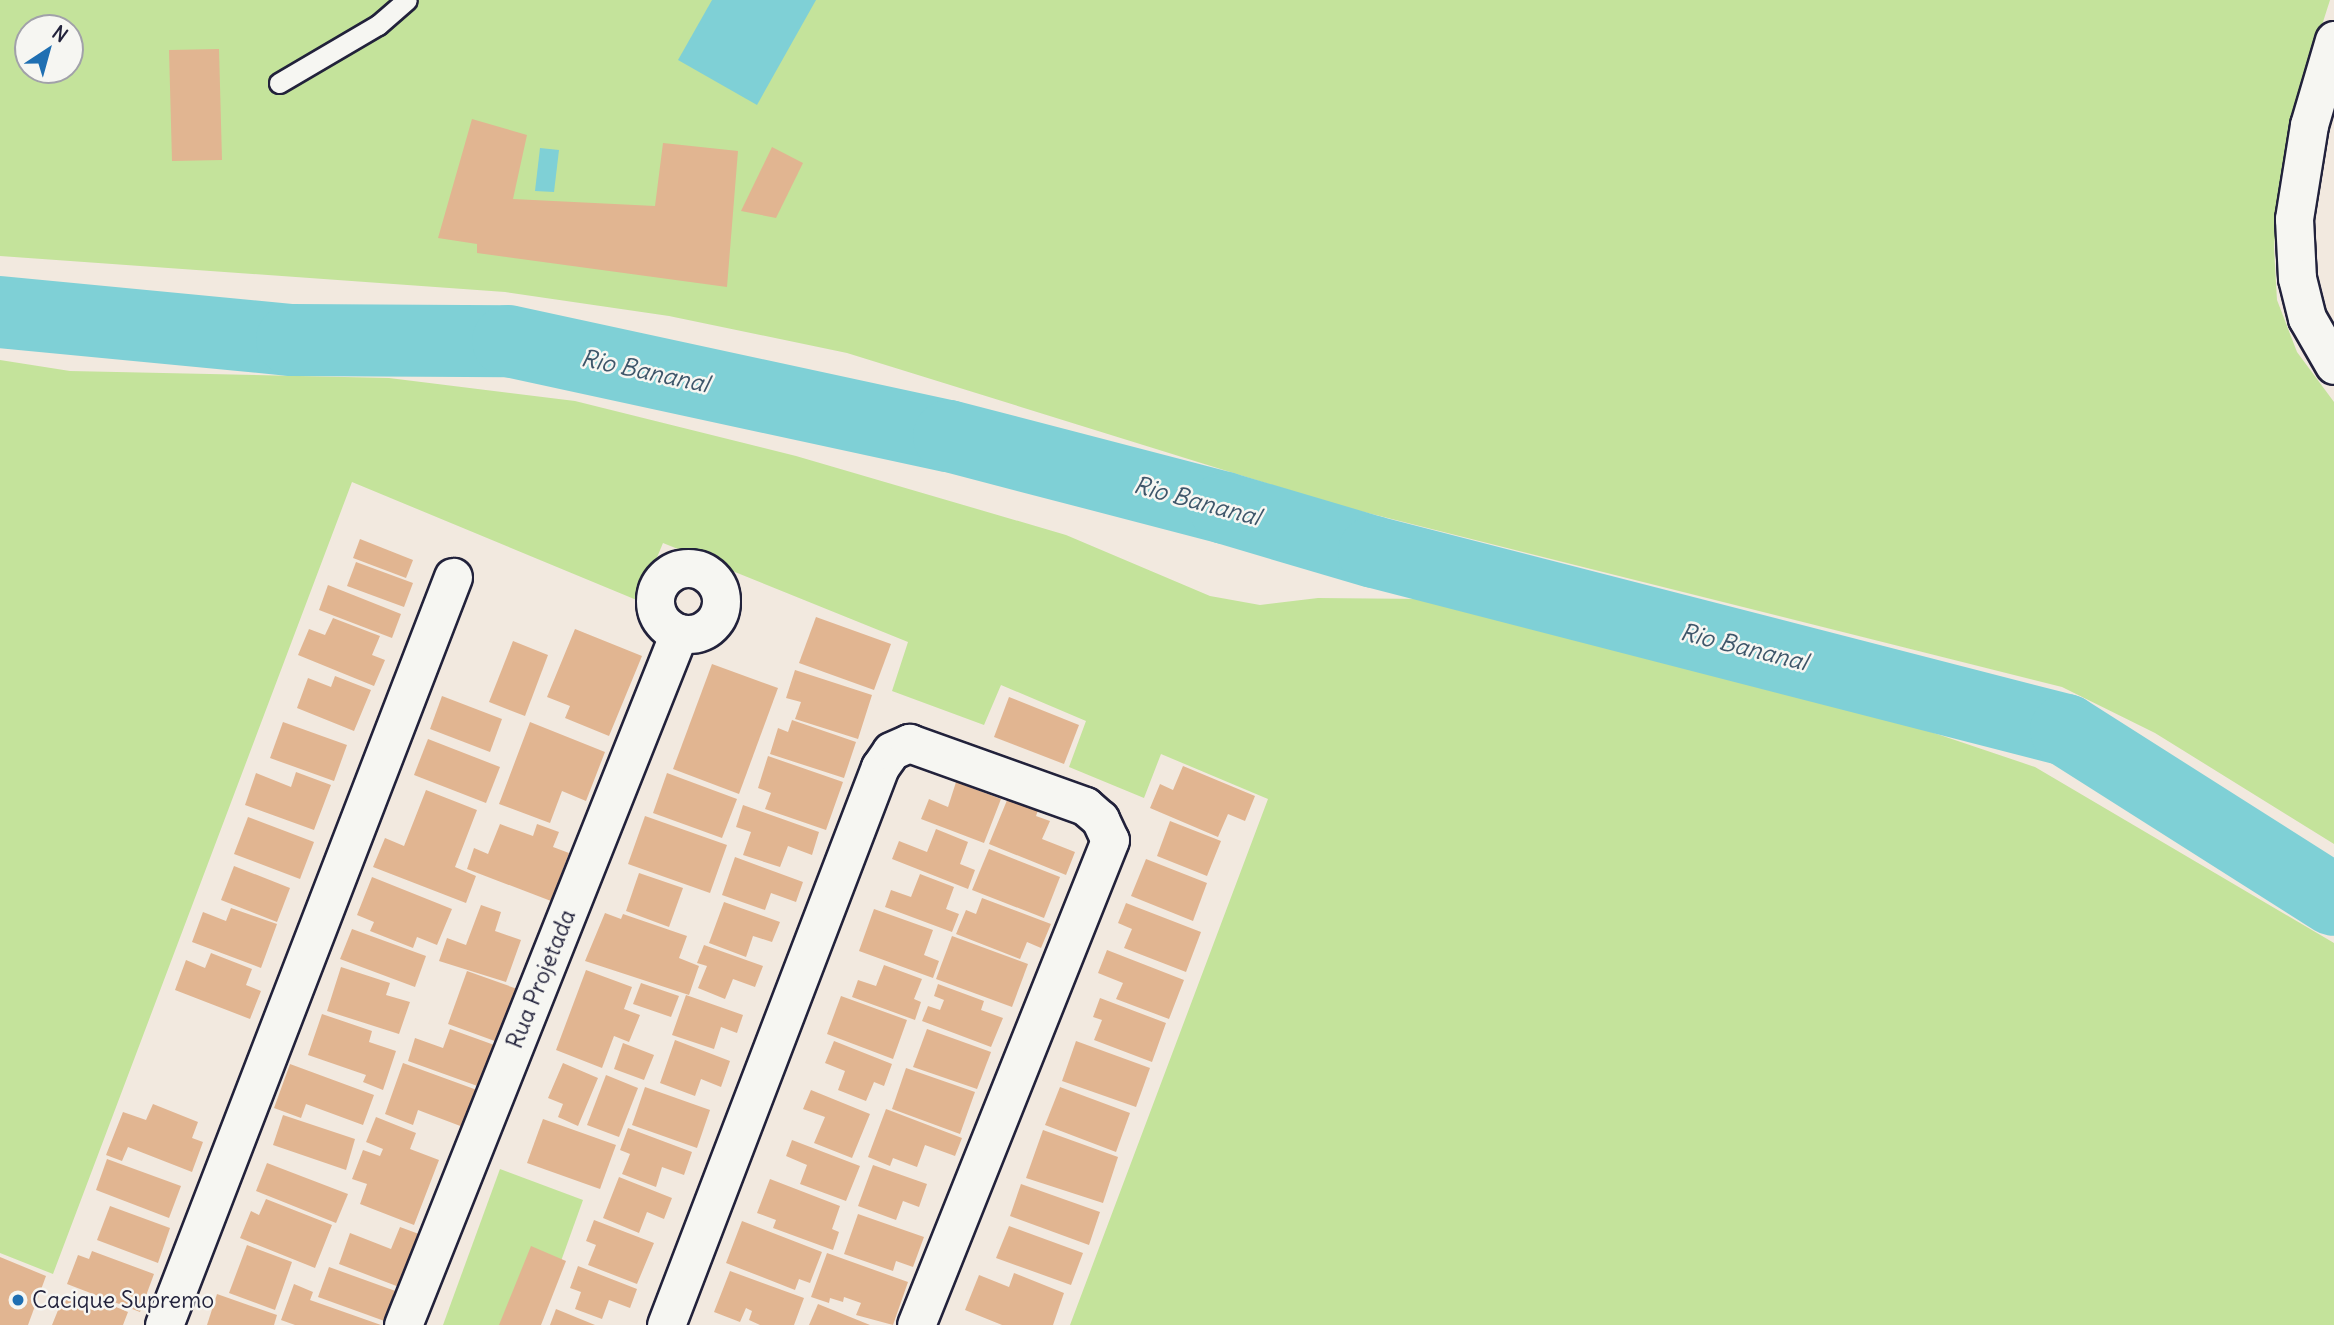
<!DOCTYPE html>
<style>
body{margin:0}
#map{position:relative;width:2334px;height:1325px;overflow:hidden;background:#f2e9df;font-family:Delius,sans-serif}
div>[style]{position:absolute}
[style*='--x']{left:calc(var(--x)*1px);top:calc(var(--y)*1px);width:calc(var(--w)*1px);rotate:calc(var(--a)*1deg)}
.green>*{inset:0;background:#c4e39b}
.water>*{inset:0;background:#7fd0d6}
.river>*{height:72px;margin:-36px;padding:0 36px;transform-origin:36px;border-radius:36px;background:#7fd0d6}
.building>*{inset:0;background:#e1b591}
.roads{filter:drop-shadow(2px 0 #22223b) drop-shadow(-2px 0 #22223b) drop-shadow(0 2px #22223b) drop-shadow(0 -2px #22223b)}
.service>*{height:19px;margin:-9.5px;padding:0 9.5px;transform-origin:9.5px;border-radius:9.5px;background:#f6f6f2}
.minor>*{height:37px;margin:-18.5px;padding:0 18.5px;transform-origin:18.5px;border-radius:18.5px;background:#f6f6f2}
.minor>.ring{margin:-18.5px;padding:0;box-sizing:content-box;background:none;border:37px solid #f6f6f2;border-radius:50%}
.dots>*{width:19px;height:19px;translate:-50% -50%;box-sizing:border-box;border:4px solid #f6f6f2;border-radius:50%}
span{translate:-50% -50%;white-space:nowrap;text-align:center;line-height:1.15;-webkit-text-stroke:5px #f6f6f2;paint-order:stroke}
.street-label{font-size:23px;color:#22223b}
.poi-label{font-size:23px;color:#22223b}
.left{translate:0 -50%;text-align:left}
.water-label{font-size:24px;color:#3e566a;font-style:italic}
.north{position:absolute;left:14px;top:14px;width:70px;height:70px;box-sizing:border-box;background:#f6f6f2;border:2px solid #a1a1a9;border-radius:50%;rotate:36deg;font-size:19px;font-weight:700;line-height:28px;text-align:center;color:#22223b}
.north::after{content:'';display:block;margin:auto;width:24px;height:32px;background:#1f6fb2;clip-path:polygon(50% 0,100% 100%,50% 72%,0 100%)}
</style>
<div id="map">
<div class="green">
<i style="clip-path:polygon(evenodd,0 0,2330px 0,2295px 110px,2280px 182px,2274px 247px,2277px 300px,2297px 352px,2334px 402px,2334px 844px,2155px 733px,2062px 687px,1340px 506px,847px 353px,669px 316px,505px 292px,0 256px,0 0,28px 28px,70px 28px,70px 70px,28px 70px,28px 28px)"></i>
<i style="clip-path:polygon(0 360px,70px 371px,389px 378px,575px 401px,796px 456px,1066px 535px,1210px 596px,1260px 605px,1318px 598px,1424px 599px,1538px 616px,1848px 704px,2035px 767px,2334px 943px,2334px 1325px,1070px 1325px,1268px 799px,1161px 754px,1144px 798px,1069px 767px,1086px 721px,1001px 685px,984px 725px,892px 691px,908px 642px,663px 543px,639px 601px,352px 482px,53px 1274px,0 1253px)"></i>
<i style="clip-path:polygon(500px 1169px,583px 1200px,538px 1325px,443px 1325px)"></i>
</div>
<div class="water">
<i style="clip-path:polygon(712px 0,816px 0,757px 105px,678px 60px)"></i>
<i style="clip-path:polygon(540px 148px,559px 150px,554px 192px,535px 191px)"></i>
</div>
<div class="river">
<i style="--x:0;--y:312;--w:293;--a:5.5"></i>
<i style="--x:292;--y:340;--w:216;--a:0.3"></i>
<i style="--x:508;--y:341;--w:451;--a:12.2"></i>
<i style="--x:949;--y:436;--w:285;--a:14.6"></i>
<i style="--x:1225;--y:508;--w:155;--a:16.5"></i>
<i style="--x:1374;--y:552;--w:715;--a:14.43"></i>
<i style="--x:2066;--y:730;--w:317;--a:32.4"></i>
</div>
<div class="building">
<i style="clip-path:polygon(219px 49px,222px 160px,172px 161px,169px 50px)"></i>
<i style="clip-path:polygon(472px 119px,527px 135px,513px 199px,655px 206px,663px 143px,738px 151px,727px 287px,477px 253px,477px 244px,438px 238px)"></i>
<i style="clip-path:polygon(772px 147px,803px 163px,776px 218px,741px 211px)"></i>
<i style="clip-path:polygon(360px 539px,413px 560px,406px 578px,353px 558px)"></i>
<i style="clip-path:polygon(356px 562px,413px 583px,404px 607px,347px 586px)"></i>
<i style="clip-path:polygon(328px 585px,401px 614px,392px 638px,319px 610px)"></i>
<i style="clip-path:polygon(816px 617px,891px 644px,874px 690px,799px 663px)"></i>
<i style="clip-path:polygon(333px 618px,380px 636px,372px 655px,385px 660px,374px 686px,298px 655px,309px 629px,325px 635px)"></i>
<i style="clip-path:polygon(575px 629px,642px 656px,609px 736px,565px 718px,570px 706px,547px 697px)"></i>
<i style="clip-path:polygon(513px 641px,548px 655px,525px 716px,489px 702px)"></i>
<i style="clip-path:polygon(712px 664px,778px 688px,739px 794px,673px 769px)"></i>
<i style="clip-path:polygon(795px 670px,872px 695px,858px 739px,795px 719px,801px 702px,786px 698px)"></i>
<i style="clip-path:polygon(335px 676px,371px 690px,354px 731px,297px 708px,308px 678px,331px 687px)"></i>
<i style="clip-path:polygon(442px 696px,502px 719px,490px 752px,430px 729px)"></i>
<i style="clip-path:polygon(1009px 697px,1079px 725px,1064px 764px,994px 737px)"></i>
<i style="clip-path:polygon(792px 720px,856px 742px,844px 778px,770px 754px,778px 728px,788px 732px)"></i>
<i style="clip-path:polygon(283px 722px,347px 745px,334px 781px,270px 758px)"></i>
<i style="clip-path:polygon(530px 722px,605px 752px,586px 801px,562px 791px,550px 823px,499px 804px)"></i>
<i style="clip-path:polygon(428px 739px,500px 767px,486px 803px,414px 775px)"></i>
<i style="clip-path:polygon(768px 756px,843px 782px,826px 830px,765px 809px,771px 793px,758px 788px)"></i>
<i style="clip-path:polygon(1183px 766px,1255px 796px,1245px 821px,1228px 814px,1218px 837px,1150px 808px,1160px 784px,1173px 790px)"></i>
<i style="clip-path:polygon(296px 772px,331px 785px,314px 830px,245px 805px,256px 773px,291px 787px)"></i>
<i style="clip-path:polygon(667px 773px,737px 799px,722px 838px,653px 813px)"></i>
<i style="clip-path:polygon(956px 782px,1001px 799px,984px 843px,921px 819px,929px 799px,948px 807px)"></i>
<i style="clip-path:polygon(426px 790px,477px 810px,455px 867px,476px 876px,466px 903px,373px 867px,385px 838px,404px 846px)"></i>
<i style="clip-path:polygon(1010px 793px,1040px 804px,1036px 816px,1050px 821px,1042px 839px,1075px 852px,1066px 875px,989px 844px)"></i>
<i style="clip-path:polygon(743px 805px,819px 832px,812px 855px,788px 846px,780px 867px,743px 855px,751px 832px,736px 827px)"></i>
<i style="clip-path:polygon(645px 816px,727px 845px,710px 893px,628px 864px)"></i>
<i style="clip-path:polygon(248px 817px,314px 842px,300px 879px,234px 854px)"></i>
<i style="clip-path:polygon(1170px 821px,1221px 841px,1207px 876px,1157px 856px)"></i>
<i style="clip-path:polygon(500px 824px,533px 836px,537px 824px,559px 832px,553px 847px,569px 853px,551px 901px,467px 869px,474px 848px,488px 854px)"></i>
<i style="clip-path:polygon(936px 829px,968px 842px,960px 864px,975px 870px,968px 889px,892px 859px,899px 841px,927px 852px)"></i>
<i style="clip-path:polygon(989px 849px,1060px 877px,1044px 918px,972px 890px)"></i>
<i style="clip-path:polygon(735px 857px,803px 882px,796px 902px,771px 893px,765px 910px,722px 895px)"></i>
<i style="clip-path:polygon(1146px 859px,1207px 883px,1193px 921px,1131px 896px)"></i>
<i style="clip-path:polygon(234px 866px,290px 888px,277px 922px,221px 900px)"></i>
<i style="clip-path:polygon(639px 873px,683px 888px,669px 927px,626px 911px)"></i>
<i style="clip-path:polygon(920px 874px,954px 887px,946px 909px,959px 914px,952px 932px,885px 907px,891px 890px,911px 897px)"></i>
<i style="clip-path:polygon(372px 877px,452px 909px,437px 945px,417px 937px,413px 948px,370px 931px,374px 922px,357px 915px)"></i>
<i style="clip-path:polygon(982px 898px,1051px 924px,1041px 948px,1027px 942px,1020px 959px,956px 934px,966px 910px,976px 914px)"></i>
<i style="clip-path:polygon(724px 902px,780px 922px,772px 942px,753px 936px,746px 957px,709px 943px)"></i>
<i style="clip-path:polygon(1126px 903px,1201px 932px,1186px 972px,1124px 948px,1132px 929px,1118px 923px)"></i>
<i style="clip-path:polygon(481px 905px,501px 912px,495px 931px,521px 940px,506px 982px,439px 961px,447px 938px,466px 945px)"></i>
<i style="clip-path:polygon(231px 908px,277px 924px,261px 968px,192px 942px,203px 912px,226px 921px)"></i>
<i style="clip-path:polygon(874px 909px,933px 930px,924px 955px,939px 961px,933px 978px,859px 951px)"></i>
<i style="clip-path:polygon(605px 913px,621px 919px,623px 914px,687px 936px,679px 958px,699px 966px,689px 995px,585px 961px)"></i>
<i style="clip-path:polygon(352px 929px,426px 956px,415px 987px,340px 959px)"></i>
<i style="clip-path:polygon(952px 936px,1028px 964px,1012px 1007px,936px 979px)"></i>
<i style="clip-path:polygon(704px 945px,763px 966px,755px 987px,733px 979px,725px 999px,698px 988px,707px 966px,697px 963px)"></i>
<i style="clip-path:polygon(1107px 950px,1184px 980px,1169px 1019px,1116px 999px,1123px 983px,1098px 973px)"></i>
<i style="clip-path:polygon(211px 953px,252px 969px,246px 985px,261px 991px,250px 1019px,175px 990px,186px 960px,205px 968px)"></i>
<i style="clip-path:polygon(884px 965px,922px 979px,914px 999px,921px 1002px,915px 1020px,852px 997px,858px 980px,876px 986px)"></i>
<i style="clip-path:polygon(341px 967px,390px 983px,386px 995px,410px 1002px,399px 1034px,327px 1011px)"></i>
<i style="clip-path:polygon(586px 970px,632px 987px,624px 1009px,640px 1015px,629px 1042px,614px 1036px,602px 1068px,556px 1050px)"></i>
<i style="clip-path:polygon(467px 971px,523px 991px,503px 1044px,448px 1024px)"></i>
<i style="clip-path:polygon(641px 983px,679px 996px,671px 1017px,633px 1004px)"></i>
<i style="clip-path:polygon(938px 984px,984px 1001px,981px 1010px,1003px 1018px,991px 1047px,922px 1021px,928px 1006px,940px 1010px,944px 1000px,934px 996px)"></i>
<i style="clip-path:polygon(686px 995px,743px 1015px,737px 1033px,721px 1027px,714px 1049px,672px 1035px)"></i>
<i style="clip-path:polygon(841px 996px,907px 1020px,893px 1059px,827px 1034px)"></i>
<i style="clip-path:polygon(1100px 998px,1166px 1023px,1152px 1062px,1094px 1040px,1102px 1020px,1093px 1017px)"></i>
<i style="clip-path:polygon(322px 1014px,372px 1031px,369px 1042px,396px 1051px,383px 1090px,363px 1082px,366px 1075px,308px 1055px)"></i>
<i style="clip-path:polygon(450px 1029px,497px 1046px,483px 1088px,408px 1061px,415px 1038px,443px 1048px)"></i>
<i style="clip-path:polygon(927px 1029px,991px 1052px,977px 1089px,913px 1067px)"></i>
<i style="clip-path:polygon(675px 1040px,730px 1061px,721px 1087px,701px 1079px,695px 1096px,660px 1083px)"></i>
<i style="clip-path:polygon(834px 1041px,892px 1064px,884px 1086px,874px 1082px,866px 1101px,838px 1090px,845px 1071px,825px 1063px)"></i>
<i style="clip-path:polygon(1076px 1041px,1150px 1068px,1136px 1107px,1062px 1081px)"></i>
<i style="clip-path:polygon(623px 1043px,654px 1055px,644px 1080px,614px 1069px)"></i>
<i style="clip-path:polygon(403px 1063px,477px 1090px,463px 1127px,418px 1110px,413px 1125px,385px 1114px)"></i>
<i style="clip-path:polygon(563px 1063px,598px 1078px,578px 1126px,558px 1117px,563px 1104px,548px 1098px)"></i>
<i style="clip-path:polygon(290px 1064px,374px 1095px,363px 1125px,306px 1104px,301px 1118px,274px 1108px)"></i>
<i style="clip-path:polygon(906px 1068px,975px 1092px,960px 1134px,892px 1109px)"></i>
<i style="clip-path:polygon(606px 1075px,638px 1088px,619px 1137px,587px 1125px)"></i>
<i style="clip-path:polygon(645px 1087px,710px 1110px,697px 1148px,632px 1125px)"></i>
<i style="clip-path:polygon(1060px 1087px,1130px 1113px,1116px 1152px,1045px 1125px)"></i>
<i style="clip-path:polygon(811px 1090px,870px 1114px,852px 1158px,814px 1143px,825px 1117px,803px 1109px)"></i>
<i style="clip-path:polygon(153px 1104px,198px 1122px,192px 1138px,203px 1142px,192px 1172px,128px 1147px,122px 1161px,106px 1155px,123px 1112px,146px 1120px)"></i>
<i style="clip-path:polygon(886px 1109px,962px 1138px,955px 1156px,925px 1145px,917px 1167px,893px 1158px,890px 1166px,868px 1157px)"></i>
<i style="clip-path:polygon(283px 1115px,355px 1139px,346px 1170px,273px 1145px)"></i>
<i style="clip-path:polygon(376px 1117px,416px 1133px,410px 1149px,439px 1160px,414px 1225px,360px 1204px,367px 1184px,352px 1179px,363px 1150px,380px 1156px,383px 1149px,366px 1142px)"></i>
<i style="clip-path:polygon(543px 1119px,616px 1145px,600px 1189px,527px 1163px)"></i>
<i style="clip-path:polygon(628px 1128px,692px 1152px,684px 1175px,662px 1167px,656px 1187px,622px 1174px,630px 1154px,620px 1150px)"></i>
<i style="clip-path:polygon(1043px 1130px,1118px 1157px,1103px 1203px,1026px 1178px)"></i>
<i style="clip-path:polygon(792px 1140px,860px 1166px,846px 1201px,800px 1184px,807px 1165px,786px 1156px)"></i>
<i style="clip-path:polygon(107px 1159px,181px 1186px,169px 1218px,96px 1190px)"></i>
<i style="clip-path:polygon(267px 1163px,348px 1194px,336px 1223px,256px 1191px)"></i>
<i style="clip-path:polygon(873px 1165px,927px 1184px,919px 1207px,903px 1201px,896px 1220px,858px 1206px)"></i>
<i style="clip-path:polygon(619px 1177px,672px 1198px,664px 1219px,647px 1212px,639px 1233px,603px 1218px)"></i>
<i style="clip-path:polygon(770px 1179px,840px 1206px,832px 1229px,839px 1232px,833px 1250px,773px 1228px,776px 1220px,757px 1213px)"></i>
<i style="clip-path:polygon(1021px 1184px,1100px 1212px,1089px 1245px,1010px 1216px)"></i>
<i style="clip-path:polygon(266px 1199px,332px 1225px,315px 1268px,240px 1238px,251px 1211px,259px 1215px)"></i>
<i style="clip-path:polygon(110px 1206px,170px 1228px,158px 1263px,97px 1240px)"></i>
<i style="clip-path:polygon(858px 1214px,924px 1237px,913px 1267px,896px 1261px,893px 1271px,844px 1254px)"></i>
<i style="clip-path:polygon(594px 1220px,654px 1243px,637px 1284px,588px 1265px,596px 1245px,586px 1241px)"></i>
<i style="clip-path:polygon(742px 1221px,822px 1252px,810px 1283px,799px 1279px,795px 1290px,726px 1263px)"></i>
<i style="clip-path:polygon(1009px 1226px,1083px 1253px,1071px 1285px,996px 1258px)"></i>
<i style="clip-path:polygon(400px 1227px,427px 1237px,407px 1290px,339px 1264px,350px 1233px,391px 1249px)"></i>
<i style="clip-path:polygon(247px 1245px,292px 1262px,275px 1310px,229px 1293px)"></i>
<i style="clip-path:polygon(531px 1246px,566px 1261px,541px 1325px,499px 1325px)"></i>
<i style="clip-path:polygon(92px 1251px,154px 1274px,140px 1312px,67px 1284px,78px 1255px,89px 1259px)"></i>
<i style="clip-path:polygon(827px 1253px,908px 1282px,893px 1325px,856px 1315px,861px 1303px,844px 1297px,843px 1302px,830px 1298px,829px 1303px,811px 1297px)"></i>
<i style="clip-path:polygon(0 1257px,46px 1276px,28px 1325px,0 1325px)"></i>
<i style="clip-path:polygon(578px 1266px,637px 1289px,630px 1308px,609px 1300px,602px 1319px,575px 1309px,581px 1292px,570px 1288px)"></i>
<i style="clip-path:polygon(329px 1267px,401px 1293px,390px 1323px,318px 1297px)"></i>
<i style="clip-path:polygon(730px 1271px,804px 1298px,794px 1325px,760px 1325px,749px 1320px,752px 1311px,746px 1308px,740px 1322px,714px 1312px)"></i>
<i style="clip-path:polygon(1014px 1273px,1064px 1293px,1053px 1325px,1002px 1325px,965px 1310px,979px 1275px,1009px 1287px)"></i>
<i style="clip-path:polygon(294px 1284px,313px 1292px,310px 1300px,381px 1325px,295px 1325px,281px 1320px)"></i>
<i style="clip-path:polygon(217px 1294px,277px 1315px,274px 1325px,207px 1325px)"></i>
<i style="clip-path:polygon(63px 1298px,95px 1311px,99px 1300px,128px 1312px,123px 1325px,52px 1325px)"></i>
<i style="clip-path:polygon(818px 1304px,870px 1325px,809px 1325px)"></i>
<i style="clip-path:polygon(556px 1309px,595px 1325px,550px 1325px)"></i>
</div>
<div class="roads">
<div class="service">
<i style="--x:279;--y:83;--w:115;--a:-30.4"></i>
<i style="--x:378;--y:25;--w:38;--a:-41"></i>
</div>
<div class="minor">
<i style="--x:2334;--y:40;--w:89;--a:106.4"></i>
<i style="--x:2309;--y:125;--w:95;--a:99.1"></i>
<i style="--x:2294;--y:219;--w:59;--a:87.1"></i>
<i style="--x:2297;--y:278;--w:41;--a:76"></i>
<i style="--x:2307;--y:318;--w:54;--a:60.1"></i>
<i class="ring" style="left:655px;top:568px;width:29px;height:29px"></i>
<i style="--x:164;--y:1325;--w:802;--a:-68.88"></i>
<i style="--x:403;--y:1325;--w:745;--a:-68.26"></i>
<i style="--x:666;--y:1325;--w:598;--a:-69.02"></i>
<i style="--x:880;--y:767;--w:19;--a:-55"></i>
<i style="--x:891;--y:751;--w:20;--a:-24"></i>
<i style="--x:909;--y:743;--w:187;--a:19.7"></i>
<i style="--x:1085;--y:806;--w:20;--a:41"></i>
<i style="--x:1100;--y:819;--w:23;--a:65"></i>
<i style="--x:1110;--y:840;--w:522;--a:111.8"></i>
</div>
</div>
<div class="dots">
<i style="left:18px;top:1300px;background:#1f6fb2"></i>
</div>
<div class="street-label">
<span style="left:541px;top:979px;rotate:-68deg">Rua Projetada</span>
</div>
<div class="poi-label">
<span class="left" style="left:32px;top:1300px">Cacique Supremo</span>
</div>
<div class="water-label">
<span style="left:645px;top:371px;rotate:12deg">Rio Bananal</span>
<span style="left:1197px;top:501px;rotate:15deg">Rio Bananal</span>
<span style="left:1744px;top:647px;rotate:14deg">Rio Bananal</span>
</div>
<div class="north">N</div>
</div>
